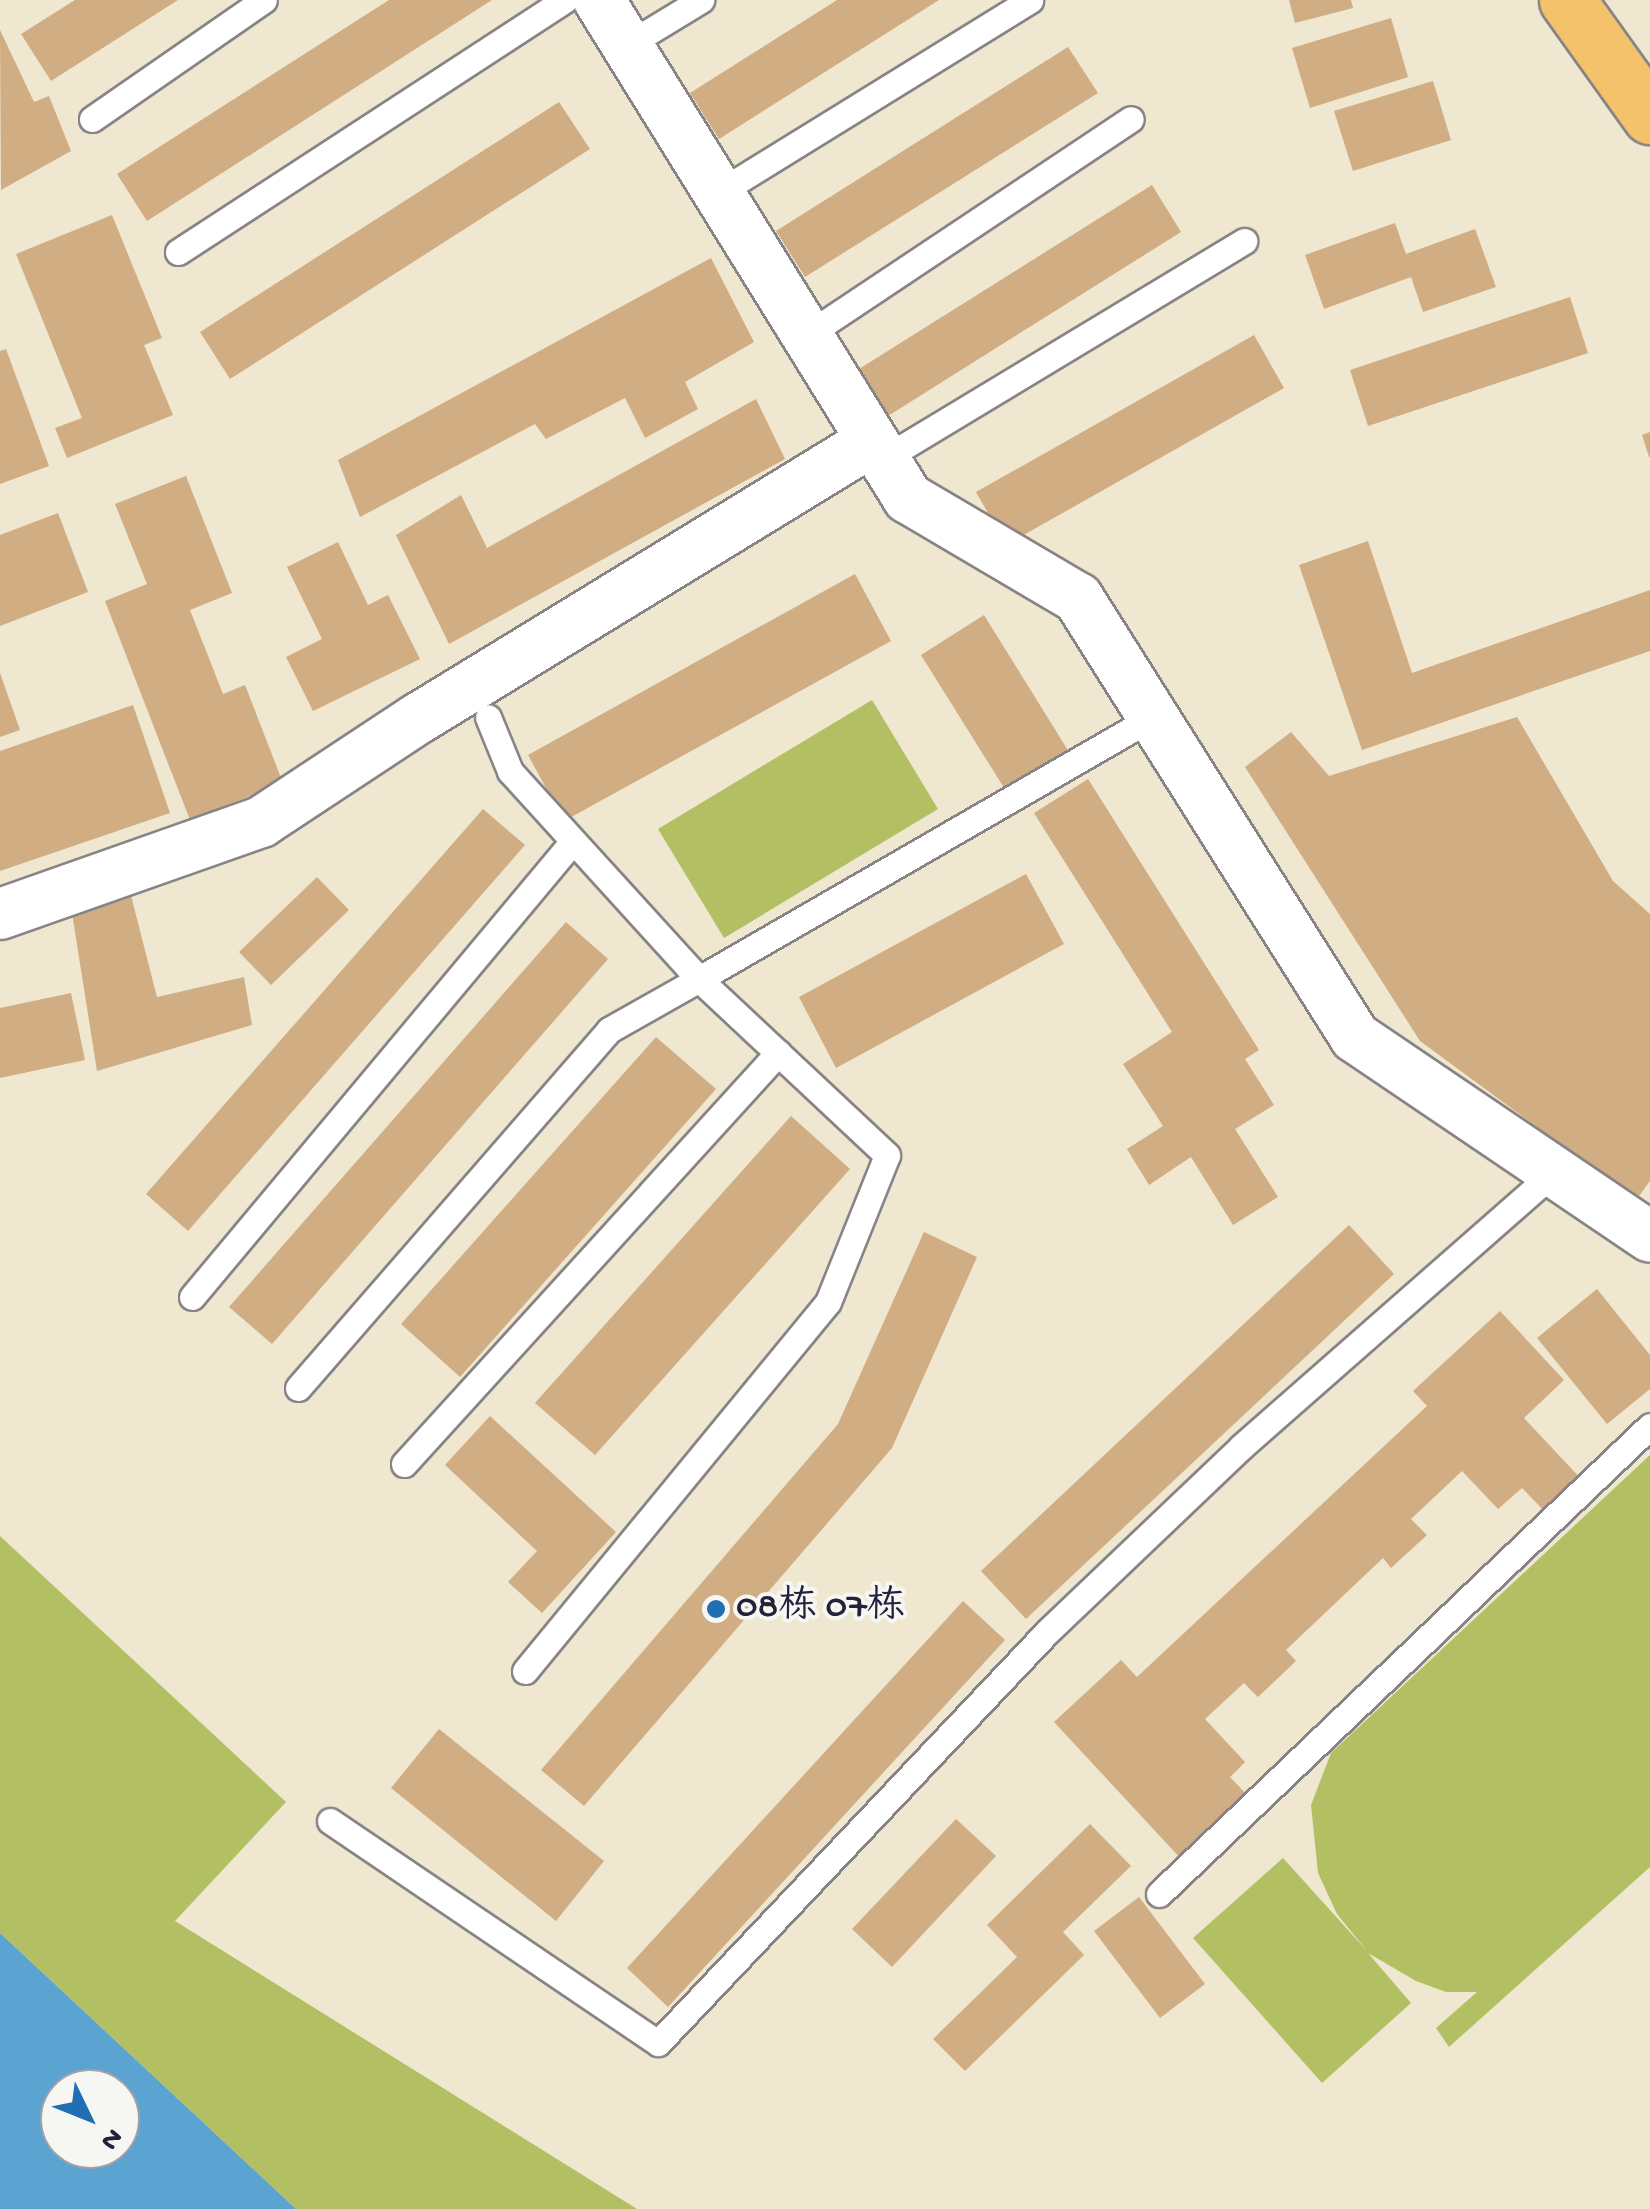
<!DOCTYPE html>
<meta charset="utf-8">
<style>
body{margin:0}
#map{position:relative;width:1650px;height:2209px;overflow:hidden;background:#efe7d0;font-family:"Gochi Hand","LXGW WenKai TC",sans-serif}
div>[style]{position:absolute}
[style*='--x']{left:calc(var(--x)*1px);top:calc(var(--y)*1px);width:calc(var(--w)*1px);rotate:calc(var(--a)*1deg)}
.green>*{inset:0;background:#b2c063}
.water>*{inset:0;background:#5ba4d2}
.building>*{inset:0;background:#d0ad83}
.roads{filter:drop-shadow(2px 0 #888486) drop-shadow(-2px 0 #888486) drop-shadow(0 2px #888486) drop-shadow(0 -2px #888486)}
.lane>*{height:25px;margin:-12.5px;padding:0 12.5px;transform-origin:12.5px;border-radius:12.5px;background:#fff}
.street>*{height:50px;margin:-25px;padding:0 25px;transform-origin:25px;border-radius:25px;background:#fff}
.highway>*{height:55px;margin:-27.5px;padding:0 27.5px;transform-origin:27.5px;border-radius:27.5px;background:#f3c26a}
.dots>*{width:28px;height:28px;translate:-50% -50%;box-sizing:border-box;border:5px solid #f6f6f2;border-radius:50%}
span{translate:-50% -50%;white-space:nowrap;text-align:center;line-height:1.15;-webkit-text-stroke:8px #f6f6f2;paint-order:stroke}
.poi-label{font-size:38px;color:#22223b}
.left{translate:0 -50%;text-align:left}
.north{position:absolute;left:40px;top:2069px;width:100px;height:100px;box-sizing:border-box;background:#f6f6f2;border:2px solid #a1a1a9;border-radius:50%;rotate:133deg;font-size:28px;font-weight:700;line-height:40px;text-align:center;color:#22223b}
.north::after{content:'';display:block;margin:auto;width:35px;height:45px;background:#1f6fb2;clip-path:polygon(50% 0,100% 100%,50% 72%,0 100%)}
</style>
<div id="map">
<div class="green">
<i style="clip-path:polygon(872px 700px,938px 809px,724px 938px,658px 829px)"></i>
<i style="clip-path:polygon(1650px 1455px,1650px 1867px,1449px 2047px,1436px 2028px,1477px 1992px,1446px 1992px,1416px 1981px,1368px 1953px,1411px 2003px,1322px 2083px,1193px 1938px,1283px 1858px,1367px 1951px,1337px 1914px,1318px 1873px,1311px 1805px,1331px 1753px)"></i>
<i style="clip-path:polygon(0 1536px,286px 1802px,175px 1921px,637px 2209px,296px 2209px,0 1933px)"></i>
</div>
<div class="water">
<i style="clip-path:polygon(evenodd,0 1933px,296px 2209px,0 2209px,0 1933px,60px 2089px,120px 2089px,120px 2149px,60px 2149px,60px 2089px)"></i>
</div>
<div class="building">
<i style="clip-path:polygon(75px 0,178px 0,51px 81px,21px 34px)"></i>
<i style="clip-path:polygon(389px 0,492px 0,147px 221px,117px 174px)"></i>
<i style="clip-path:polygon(837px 0,939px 0,719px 139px,690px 93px)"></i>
<i style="clip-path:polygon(1289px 0,1351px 0,1353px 8px,1295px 23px)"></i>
<i style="clip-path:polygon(1391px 18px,1408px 77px,1310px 108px,1292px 48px)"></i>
<i style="clip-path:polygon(0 30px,34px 102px,49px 96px,71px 151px,1px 190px)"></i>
<i style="clip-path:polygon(1068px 47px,1098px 93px,805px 277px,776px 231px)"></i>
<i style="clip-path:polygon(1433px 81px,1451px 140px,1353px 171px,1334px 111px)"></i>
<i style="clip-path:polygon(559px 102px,590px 149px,230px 379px,200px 332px)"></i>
<i style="clip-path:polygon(1152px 185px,1181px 232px,888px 416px,859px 369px)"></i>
<i style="clip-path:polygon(112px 215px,162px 338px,144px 345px,173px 415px,67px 458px,55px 428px,82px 418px,16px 254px)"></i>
<i style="clip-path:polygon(1395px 223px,1406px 254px,1475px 229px,1496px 287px,1423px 312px,1411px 277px,1324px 309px,1305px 255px)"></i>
<i style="clip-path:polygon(711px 258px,754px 342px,685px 382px,698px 409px,645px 438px,625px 398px,546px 439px,535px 424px,360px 517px,338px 460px)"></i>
<i style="clip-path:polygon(1570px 297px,1588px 353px,1368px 426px,1350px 370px)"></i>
<i style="clip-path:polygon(1254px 335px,1284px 388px,1006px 545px,976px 492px)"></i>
<i style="clip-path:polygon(6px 349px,49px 466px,0 484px,0 351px)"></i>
<i style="clip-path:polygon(756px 399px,785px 459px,449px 644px,396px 535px,461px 495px,487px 548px)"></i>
<i style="clip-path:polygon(1650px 432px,1650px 457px,1649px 457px,1642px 435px)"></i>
<i style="clip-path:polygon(186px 476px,232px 593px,190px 610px,223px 694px,245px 685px,283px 783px,190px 820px,105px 601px,147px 584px,115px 504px)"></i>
<i style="clip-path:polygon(58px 513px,88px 592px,0 626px,0 535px)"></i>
<i style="clip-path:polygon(1368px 541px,1412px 673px,1650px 590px,1650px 651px,1362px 750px,1299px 565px)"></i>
<i style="clip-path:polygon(338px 542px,368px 605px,388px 595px,420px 659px,313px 711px,286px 657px,322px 639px,287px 567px)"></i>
<i style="clip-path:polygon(855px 574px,891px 641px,564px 821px,528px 755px)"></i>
<i style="clip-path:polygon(984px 615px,1069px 752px,1006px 791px,921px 655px)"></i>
<i style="clip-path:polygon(0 673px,20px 730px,0 737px)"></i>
<i style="clip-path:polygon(133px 705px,170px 813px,0 871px,0 751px)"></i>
<i style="clip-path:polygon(1517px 717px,1613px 881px,1650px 914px,1650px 1181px,1636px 1200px,1420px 1041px,1245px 767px,1291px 732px,1329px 776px)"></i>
<i style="clip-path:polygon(1088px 779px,1259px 1050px,1245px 1059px,1274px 1105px,1235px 1129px,1278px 1197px,1233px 1225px,1191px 1157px,1149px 1185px,1127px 1149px,1163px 1126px,1123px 1064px,1172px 1032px,1034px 813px)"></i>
<i style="clip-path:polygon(483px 809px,525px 845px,188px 1231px,146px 1194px)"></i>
<i style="clip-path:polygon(1026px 874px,1064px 944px,836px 1068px,799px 997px)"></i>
<i style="clip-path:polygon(317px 877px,349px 910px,271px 985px,239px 952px)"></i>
<i style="clip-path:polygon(127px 880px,157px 997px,244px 977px,252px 1025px,97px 1071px,69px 894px)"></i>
<i style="clip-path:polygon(566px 922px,608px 959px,272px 1344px,229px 1307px)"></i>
<i style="clip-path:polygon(71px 993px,85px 1060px,0 1078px,0 1008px)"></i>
<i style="clip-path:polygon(656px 1037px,716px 1089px,460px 1377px,401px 1324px)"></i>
<i style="clip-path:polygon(791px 1116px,850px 1169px,595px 1455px,535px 1403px)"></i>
<i style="clip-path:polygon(1349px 1225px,1394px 1274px,1026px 1619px,981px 1571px)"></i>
<i style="clip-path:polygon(924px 1232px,977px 1257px,892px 1448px,584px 1806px,541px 1770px,838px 1424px)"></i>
<i style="clip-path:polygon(1597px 1289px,1650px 1355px,1650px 1389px,1607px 1424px,1537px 1338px)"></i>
<i style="clip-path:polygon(1500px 1311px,1564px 1380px,1524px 1418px,1583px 1481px,1547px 1514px,1522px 1488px,1498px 1509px,1462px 1471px,1411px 1519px,1427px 1535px,1391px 1568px,1383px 1558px,1286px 1650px,1296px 1661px,1258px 1697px,1244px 1683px,1205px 1719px,1245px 1762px,1230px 1777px,1251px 1799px,1183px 1861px,1054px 1722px,1121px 1660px,1137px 1677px,1427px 1406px,1413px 1391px)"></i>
<i style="clip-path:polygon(490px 1416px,616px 1532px,542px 1613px,508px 1582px,537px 1551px,445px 1465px)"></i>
<i style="clip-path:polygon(963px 1601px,1005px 1640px,668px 2007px,627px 1968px)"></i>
<i style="clip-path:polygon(439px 1729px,604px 1861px,556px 1921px,391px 1788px)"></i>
<i style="clip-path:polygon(956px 1819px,996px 1856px,892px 1967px,852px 1929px)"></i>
<i style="clip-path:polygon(1090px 1824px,1131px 1866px,1063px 1932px,1084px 1955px,965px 2071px,933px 2039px,1017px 1957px,987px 1925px)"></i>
<i style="clip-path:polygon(1139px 1897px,1205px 1984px,1160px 2018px,1094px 1931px)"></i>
</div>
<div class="roads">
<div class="lane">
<i style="--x:627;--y:45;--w:87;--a:-31.3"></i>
<i style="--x:92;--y:119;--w:209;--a:-34.7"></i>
<i style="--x:718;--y:193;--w:367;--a:-31.7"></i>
<i style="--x:178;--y:252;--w:462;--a:-33.1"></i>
<i style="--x:807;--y:335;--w:389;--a:-33.7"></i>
<i style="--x:883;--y:459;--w:422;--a:-31.1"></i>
<i style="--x:192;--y:1297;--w:594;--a:-50.12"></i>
<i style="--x:298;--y:1388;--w:474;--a:-49"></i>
<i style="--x:609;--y:1030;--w:103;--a:-29.5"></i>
<i style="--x:699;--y:979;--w:281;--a:-132.3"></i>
<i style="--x:510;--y:771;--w:58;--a:-112.2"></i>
<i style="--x:404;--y:1464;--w:556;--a:-47.7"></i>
<i style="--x:525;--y:1671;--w:477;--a:-50.6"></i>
<i style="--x:828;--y:1302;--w:158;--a:-68.1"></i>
<i style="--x:887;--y:1155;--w:258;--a:-136.9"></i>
<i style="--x:699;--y:979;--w:524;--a:-29.99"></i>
<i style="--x:330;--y:1821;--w:396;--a:34.1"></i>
<i style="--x:658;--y:2043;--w:567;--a:-46.57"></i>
<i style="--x:1048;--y:1631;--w:267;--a:-43.6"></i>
<i style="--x:1241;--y:1447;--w:417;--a:-41.3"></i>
<i style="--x:1159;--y:1894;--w:678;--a:-43.63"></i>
</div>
<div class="street">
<i style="--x:599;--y:0;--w:586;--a:58.18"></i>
<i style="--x:908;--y:498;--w:197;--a:30.5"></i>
<i style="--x:1078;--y:598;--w:519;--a:57.75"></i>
<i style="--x:1355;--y:1037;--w:356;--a:34.1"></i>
<i style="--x:0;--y:914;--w:277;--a:-19.4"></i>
<i style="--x:261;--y:822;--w:189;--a:-33.4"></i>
<i style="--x:419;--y:718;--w:531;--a:-31.44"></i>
</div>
<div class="highway">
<i style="--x:1567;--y:0;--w:143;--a:54.4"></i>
</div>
</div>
<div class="dots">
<i style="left:716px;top:1609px;background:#1f6fb2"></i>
</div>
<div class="poi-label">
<span class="left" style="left:736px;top:1609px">08栋 07栋</span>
</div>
<div class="north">N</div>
</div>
